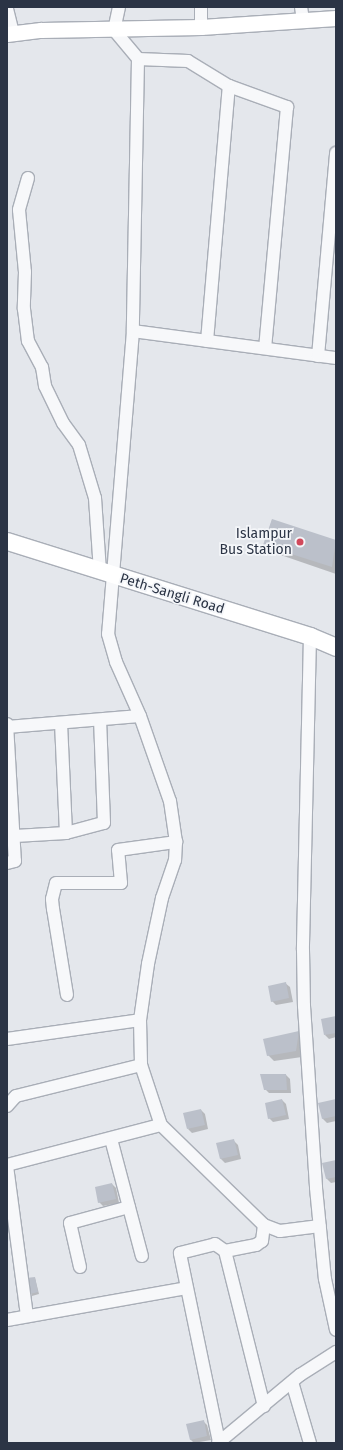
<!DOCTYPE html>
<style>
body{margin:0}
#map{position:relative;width:343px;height:1450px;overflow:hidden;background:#e4e7ec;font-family:"Fira Sans",sans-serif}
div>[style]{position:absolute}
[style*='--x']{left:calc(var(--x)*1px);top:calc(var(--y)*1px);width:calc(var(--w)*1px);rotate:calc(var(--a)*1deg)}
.shadow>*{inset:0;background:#0003}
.building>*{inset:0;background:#bbc0ca}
.roads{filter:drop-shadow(1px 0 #a9aeb7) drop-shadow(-1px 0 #a9aeb7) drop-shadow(0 1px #a9aeb7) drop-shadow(0 -1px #a9aeb7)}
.minor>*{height:12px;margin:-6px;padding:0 6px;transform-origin:6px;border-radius:6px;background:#f7f8fa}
.major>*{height:15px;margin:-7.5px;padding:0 7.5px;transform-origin:7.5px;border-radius:7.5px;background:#fff}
.highway>*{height:17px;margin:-8.5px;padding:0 8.5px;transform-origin:8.5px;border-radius:8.5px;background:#fff}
.dots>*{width:11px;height:11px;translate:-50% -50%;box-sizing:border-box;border:2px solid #f4f6f9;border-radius:50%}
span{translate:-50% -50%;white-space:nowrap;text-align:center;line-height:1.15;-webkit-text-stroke:3.5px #f4f6f9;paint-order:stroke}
.poi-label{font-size:14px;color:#2b3445}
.right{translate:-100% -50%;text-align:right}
.street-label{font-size:14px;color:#2b3445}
.frame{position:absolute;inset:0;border:8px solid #2b3445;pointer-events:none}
</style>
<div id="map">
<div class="shadow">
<i style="clip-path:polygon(272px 520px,336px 541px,336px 574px,272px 552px,264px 545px)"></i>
<i style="clip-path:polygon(285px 983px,290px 987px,293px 1002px,276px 1005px,272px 1001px)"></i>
<i style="clip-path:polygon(336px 1017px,336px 1037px,329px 1039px,325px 1035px)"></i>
<i style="clip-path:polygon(299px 1032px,305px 1038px,302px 1057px,274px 1061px,268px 1055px,264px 1040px)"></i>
<i style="clip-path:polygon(286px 1075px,290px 1079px,291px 1093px,269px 1093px,265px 1089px)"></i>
<i style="clip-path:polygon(282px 1100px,286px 1104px,289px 1119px,273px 1122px,269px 1118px)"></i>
<i style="clip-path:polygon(336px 1100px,336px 1121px,327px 1123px,323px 1119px,320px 1104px)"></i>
<i style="clip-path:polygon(201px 1110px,205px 1114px,208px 1129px,192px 1133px,188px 1129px)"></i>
<i style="clip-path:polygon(234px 1141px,238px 1145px,241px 1159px,225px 1163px,221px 1159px,217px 1144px)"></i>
<i style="clip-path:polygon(336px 1161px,336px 1182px,331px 1183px,327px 1179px,324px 1164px)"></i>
<i style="clip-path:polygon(112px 1184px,116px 1188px,119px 1203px,103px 1206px,99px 1202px)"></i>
<i style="clip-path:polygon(35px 1278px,39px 1294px,32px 1296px,27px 1279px)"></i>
<i style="clip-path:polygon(203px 1421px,207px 1425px,211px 1440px,194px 1443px,190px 1439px)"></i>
</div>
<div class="building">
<i style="clip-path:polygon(272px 519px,336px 540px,332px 567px,263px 545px)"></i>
<i style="clip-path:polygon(286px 982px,289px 998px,271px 1002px,268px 986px)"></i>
<i style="clip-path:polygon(336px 1016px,336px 1033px,324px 1035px,321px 1019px)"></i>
<i style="clip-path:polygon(299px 1031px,296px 1051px,267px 1056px,263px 1039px)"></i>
<i style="clip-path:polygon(260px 1074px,286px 1074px,287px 1090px,264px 1090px)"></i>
<i style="clip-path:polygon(282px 1099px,286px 1115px,268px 1119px,265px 1103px)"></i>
<i style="clip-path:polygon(336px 1099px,336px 1116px,322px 1119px,318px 1103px)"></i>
<i style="clip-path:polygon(201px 1109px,205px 1125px,187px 1129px,183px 1113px)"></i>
<i style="clip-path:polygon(234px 1139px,238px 1155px,220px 1159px,216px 1143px)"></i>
<i style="clip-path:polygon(336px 1160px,336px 1177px,326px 1179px,322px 1163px)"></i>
<i style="clip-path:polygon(112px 1183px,116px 1199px,98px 1203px,95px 1187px)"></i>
<i style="clip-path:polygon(35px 1277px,38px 1292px,30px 1294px,26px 1278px)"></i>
<i style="clip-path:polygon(204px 1420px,207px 1436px,190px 1440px,186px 1424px)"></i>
</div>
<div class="roads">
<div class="minor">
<i style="--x:119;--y:7;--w:24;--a:102"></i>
<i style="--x:114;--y:30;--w:38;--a:50"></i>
<i style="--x:138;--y:59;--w:272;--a:91.1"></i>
<i style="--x:133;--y:331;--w:304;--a:94.7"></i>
<i style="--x:108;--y:634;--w:29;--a:74"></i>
<i style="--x:116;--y:662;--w:59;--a:66"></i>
<i style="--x:140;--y:716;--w:90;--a:70.6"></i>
<i style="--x:170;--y:801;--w:41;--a:81.7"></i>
<i style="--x:176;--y:842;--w:18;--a:93"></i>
<i style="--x:175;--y:860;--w:40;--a:108.9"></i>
<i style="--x:162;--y:898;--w:67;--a:102"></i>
<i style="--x:148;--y:964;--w:57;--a:98.1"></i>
<i style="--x:140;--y:1020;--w:45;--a:88.7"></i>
<i style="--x:141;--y:1065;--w:63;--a:71.6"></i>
<i style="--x:161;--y:1125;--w:144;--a:44.2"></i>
<i style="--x:264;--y:1225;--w:17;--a:21"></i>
<i style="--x:280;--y:1231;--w:40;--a:-7.1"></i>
<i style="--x:201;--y:7;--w:20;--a:90"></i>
<i style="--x:301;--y:7;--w:13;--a:81"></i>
<i style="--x:7;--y:9;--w:25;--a:76"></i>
<i style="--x:138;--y:59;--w:50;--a:2.3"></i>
<i style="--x:188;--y:61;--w:48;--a:31.4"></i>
<i style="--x:229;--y:86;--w:62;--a:19.9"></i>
<i style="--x:287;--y:107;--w:241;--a:95.2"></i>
<i style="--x:28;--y:178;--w:33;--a:106"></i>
<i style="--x:19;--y:210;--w:62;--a:84.5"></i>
<i style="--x:25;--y:272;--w:37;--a:92"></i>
<i style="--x:24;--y:309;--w:32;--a:83"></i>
<i style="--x:28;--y:341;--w:30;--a:62"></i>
<i style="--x:42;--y:367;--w:19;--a:81"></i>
<i style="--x:45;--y:386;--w:41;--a:64.1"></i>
<i style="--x:63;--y:423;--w:27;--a:54"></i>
<i style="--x:79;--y:445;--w:55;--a:73.2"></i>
<i style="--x:95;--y:498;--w:74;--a:86.1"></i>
<i style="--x:133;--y:331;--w:205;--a:7.6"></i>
<i style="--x:207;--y:341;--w:256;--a:-85.1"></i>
<i style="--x:318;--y:356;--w:204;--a:-84.9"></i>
<i style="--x:310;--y:636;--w:314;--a:91.3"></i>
<i style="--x:303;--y:950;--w:56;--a:89"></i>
<i style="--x:304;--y:1006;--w:182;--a:86.2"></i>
<i style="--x:316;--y:1188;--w:91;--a:84.4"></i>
<i style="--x:325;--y:1279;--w:52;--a:77.8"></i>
<i style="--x:61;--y:723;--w:110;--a:87.4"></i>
<i style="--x:7;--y:724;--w:137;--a:86.7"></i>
<i style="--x:15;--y:861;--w:8;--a:166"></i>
<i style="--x:7;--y:727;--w:133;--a:-4.7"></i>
<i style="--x:7;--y:830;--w:10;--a:37"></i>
<i style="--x:15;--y:836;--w:51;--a:-3.4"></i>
<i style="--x:66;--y:833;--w:39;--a:-15"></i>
<i style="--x:104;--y:823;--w:103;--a:-92.2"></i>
<i style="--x:67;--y:995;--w:87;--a:-99.2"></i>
<i style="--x:53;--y:909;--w:10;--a:-96"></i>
<i style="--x:52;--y:899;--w:16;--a:-76"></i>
<i style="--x:56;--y:883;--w:65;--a:0"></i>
<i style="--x:121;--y:883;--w:33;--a:-95"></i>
<i style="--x:118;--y:850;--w:59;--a:-7.9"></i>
<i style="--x:7;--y:1039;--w:134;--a:-8.1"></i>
<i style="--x:7;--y:1106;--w:13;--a:-48"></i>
<i style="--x:16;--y:1096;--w:129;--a:-13.9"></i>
<i style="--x:111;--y:1139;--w:121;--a:75.2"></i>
<i style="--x:7;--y:1165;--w:159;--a:-14.6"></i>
<i style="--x:7;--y:1166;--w:151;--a:82.4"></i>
<i style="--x:225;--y:1251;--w:160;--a:75.9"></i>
<i style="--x:80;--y:1267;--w:45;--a:-102.8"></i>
<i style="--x:70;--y:1223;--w:61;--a:-15.2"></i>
<i style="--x:7;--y:1320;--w:182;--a:-10.1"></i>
<i style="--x:292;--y:1382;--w:64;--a:73.6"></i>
<i style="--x:219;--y:1442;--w:193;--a:-101.7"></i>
<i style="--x:180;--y:1253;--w:36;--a:-14"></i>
<i style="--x:215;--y:1244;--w:12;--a:35"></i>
<i style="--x:225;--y:1251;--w:32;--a:-11"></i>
<i style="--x:256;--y:1245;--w:7;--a:-34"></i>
<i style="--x:262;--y:1241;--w:16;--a:-83"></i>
<i style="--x:218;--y:1443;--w:107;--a:-39.7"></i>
<i style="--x:300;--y:1375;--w:43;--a:-32.6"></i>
</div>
<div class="major">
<i style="--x:7;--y:34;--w:34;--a:-7"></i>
<i style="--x:41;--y:30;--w:160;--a:-1.1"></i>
<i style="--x:201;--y:27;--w:135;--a:-3.8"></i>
</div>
<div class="highway">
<i style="--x:7;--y:541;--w:318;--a:17.4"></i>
<i style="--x:310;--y:636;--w:28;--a:23"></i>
</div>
</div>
<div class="dots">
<i style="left:300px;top:542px;background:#d1495b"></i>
</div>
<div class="poi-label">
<span class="right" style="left:292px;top:542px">Islampur<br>Bus Station</span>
</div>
<div class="street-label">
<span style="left:172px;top:594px;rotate:17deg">Peth-Sangli Road</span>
</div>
<div class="frame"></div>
</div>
